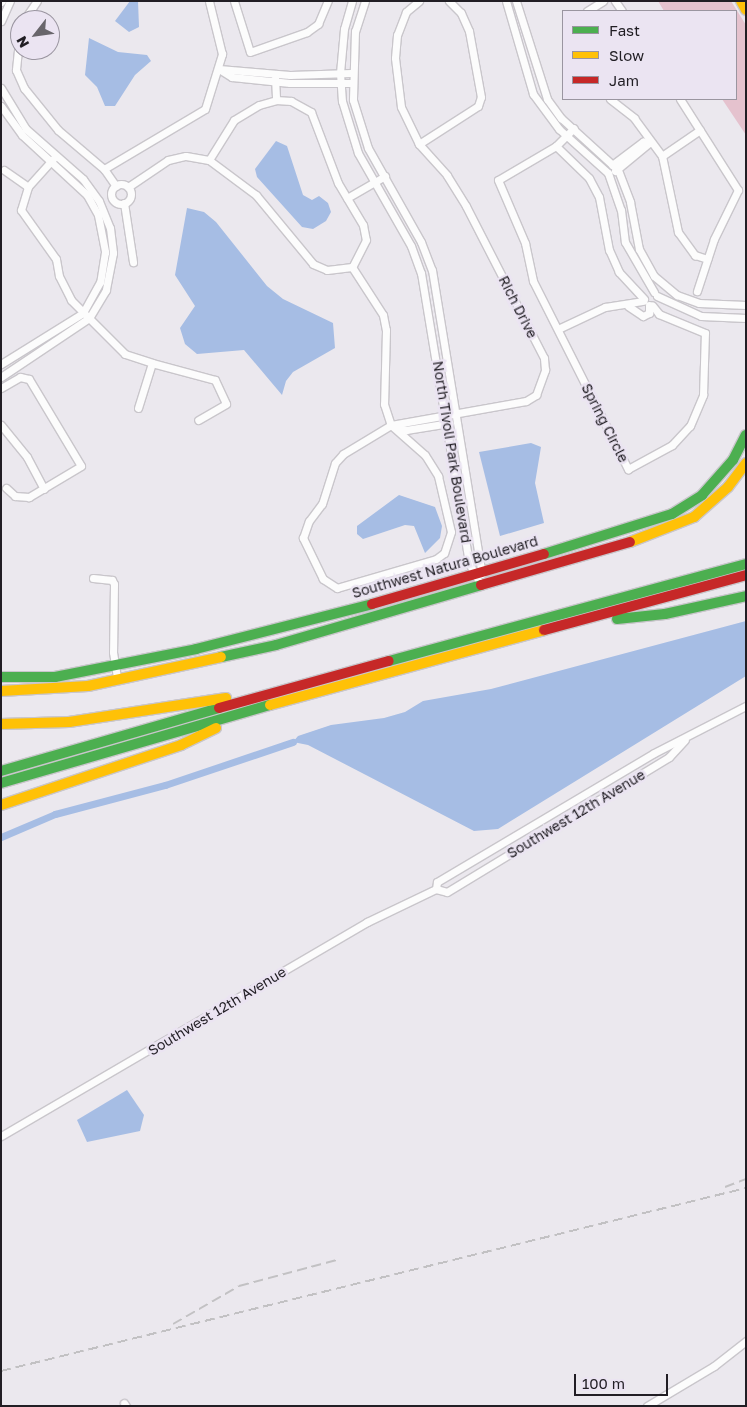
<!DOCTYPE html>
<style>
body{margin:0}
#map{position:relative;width:747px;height:1407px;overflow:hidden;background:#ebe8ee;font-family:"Golos Text",sans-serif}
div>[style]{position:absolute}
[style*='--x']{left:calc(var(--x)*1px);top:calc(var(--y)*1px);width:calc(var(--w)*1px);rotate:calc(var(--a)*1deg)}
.green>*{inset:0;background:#e5c2ce}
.water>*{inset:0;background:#a6bde4}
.canal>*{height:7px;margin:-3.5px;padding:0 3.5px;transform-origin:3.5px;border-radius:3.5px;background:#a6bde4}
.roads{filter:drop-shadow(1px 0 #c9c6cb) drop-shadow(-1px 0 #c9c6cb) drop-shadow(0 1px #c9c6cb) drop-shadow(0 -1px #c9c6cb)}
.street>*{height:7px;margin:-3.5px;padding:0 3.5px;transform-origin:3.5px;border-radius:3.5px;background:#fcfcfc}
.street>.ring{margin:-3.5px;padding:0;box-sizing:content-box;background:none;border:7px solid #fcfcfc;border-radius:50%}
.fast>*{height:10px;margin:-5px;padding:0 5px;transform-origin:5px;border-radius:5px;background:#4caf50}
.slow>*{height:10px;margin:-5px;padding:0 5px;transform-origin:5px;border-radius:5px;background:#ffc107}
.jam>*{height:10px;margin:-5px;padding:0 5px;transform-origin:5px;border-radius:5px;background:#c62828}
.rail>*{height:2px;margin-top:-1px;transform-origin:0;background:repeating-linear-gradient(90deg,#c2c1c3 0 10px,transparent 0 15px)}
span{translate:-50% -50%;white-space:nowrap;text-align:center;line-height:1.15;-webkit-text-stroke:5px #ebe4f2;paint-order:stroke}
.street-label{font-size:14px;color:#211e24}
.frame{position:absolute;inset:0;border:2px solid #211e24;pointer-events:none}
.legend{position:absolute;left:562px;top:10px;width:175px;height:90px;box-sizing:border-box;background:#ebe4f2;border:1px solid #9a95a0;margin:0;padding:6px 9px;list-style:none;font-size:15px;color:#211e24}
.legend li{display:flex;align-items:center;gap:10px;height:25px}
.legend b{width:25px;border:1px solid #9a95a0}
.north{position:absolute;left:10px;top:10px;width:50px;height:50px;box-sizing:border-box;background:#ebe4f2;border:1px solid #9a95a0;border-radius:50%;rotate:240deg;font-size:14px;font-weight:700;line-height:20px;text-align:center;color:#211e24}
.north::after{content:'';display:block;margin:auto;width:18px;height:22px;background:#68656b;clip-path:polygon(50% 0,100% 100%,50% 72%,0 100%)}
.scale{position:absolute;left:574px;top:1374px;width:94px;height:22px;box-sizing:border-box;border:2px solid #211e24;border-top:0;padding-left:6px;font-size:15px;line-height:18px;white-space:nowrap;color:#211e24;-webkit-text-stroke:4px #ebe4f2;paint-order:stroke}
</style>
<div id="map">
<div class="green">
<i style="clip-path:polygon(658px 1px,731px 1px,746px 25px,746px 135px,722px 99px,736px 99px,736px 11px,664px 11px)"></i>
</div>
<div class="water">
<i style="clip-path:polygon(130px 1px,138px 1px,139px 27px,129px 32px,115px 21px)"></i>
<i style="clip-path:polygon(89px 38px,118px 52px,147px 55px,151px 61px,135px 75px,115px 106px,105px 106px,97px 87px,85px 75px)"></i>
<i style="clip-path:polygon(276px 141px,287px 146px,303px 195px,312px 200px,319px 196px,328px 203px,331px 212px,326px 221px,313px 229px,302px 227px,257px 177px,255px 169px)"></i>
<i style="clip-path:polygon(187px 208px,204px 212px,216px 222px,267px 286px,283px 299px,333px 323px,335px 348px,293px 372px,286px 381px,282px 395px,244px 350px,197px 354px,185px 344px,180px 328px,195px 306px,175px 275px)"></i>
<i style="clip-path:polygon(531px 443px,541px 447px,535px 483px,544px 523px,500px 536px,479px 452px)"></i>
<i style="clip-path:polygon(399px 495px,435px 507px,442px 526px,440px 538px,425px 553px,414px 526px,405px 525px,363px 539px,357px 534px,357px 526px)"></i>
<i style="clip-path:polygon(746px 621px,746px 676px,498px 829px,474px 831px,308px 745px,293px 742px,298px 736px,331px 725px,384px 718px,405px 712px,423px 701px,491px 689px)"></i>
<i style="clip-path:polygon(127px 1090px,144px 1115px,140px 1131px,87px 1142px,77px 1120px)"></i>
</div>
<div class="canal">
<i style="--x:1;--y:837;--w:59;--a:-23.1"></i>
<i style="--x:55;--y:814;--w:114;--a:-14.8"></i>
<i style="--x:165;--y:785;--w:135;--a:-18.6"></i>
</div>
<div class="roads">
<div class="street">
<i style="--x:234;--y:1;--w:53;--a:72.6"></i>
<i style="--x:250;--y:52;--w:60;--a:-19.3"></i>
<i style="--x:307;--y:32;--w:14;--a:-36"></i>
<i style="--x:318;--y:24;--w:25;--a:-67"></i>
<i style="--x:352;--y:1;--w:29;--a:106"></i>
<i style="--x:344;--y:29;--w:44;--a:95.2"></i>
<i style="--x:340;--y:73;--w:28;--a:86"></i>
<i style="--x:342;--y:101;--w:54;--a:72.9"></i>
<i style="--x:358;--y:153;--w:107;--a:60.3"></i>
<i style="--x:411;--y:246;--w:29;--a:70"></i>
<i style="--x:421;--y:273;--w:294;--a:80.6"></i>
<i style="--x:469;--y:563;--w:24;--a:62"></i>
<i style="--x:365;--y:1;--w:32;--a:108"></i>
<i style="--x:355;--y:31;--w:69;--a:91.7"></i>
<i style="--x:353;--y:100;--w:50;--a:72.6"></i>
<i style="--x:368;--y:148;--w:108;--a:60.6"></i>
<i style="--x:421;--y:242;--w:30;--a:69"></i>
<i style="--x:432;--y:270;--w:308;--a:80.7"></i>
<i style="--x:419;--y:1;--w:17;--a:140"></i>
<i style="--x:406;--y:12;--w:25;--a:111"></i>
<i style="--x:397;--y:35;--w:23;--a:95"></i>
<i style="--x:395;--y:58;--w:49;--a:83"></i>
<i style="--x:401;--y:107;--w:41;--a:64.1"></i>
<i style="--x:419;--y:144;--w:70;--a:-32.8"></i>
<i style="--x:478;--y:106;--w:9;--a:-72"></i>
<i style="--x:481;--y:97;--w:67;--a:-100.3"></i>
<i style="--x:469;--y:31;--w:20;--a:-114"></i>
<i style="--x:461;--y:13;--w:17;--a:-135"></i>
<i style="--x:506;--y:1;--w:97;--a:73.8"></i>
<i style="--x:533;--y:94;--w:44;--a:53.4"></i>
<i style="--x:559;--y:129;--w:66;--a:41.9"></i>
<i style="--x:608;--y:173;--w:39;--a:71"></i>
<i style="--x:621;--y:210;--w:32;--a:83"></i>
<i style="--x:625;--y:242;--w:58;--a:59.9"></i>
<i style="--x:516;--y:1;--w:103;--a:72.4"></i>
<i style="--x:547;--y:99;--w:24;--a:54"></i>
<i style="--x:561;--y:118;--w:77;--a:42.4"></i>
<i style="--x:618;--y:170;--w:34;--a:69"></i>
<i style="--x:630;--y:202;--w:48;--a:79.2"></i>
<i style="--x:639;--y:249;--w:31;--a:61"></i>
<i style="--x:654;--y:276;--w:30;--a:40"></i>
<i style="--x:677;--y:295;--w:23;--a:20"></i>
<i style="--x:699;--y:303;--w:47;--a:2.4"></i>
<i style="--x:615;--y:1;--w:12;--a:55"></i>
<i style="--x:1;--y:2;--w:1;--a:-45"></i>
<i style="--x:587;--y:11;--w:19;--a:-32"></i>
<i style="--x:24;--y:20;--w:23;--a:-56"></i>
<i style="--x:1;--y:21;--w:22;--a:-66"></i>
<i style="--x:20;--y:31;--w:39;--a:96"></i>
<i style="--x:16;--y:70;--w:20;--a:66"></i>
<i style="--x:24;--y:88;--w:54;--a:51"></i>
<i style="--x:58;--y:130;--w:60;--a:40.3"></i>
<i style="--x:104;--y:169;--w:21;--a:55"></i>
<i style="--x:219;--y:69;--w:15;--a:32"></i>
<i style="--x:232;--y:77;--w:58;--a:5.9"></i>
<i style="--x:290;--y:83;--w:62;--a:0"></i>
<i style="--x:219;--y:69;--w:71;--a:4.8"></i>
<i style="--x:290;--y:75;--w:61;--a:-1.9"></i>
<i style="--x:275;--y:78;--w:22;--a:87"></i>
<i style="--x:1;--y:88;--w:48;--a:58.6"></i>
<i style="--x:26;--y:129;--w:76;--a:41.3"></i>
<i style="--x:83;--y:179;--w:27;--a:54"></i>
<i style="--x:99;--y:201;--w:29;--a:68"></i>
<i style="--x:110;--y:228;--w:25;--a:83"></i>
<i style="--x:113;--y:253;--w:38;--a:101"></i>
<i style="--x:106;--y:290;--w:33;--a:121"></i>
<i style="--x:89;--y:318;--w:106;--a:146.2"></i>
<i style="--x:610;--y:99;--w:31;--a:38"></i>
<i style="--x:634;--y:118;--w:47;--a:53.6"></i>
<i style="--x:662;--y:156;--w:78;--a:78.1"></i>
<i style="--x:678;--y:232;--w:29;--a:54"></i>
<i style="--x:695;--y:255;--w:13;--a:18"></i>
<i style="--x:680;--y:99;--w:108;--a:57.5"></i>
<i style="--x:738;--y:190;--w:55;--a:116.1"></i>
<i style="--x:714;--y:239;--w:55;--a:108.1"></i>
<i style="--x:1;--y:106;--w:36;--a:54"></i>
<i style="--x:22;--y:135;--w:88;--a:42.7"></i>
<i style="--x:87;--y:195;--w:23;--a:61"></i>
<i style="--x:98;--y:215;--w:38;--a:79"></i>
<i style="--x:105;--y:252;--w:30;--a:99"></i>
<i style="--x:100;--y:282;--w:35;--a:119"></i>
<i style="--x:83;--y:313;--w:97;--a:148.1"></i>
<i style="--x:556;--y:146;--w:25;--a:-45"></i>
<i style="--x:662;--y:156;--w:46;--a:-34.4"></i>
<i style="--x:53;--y:159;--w:38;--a:132"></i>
<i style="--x:28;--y:187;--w:24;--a:107"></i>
<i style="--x:21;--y:210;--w:60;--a:54.5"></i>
<i style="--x:56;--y:259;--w:17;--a:80"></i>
<i style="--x:59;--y:276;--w:27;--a:63"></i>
<i style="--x:71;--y:300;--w:76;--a:45"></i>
<i style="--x:125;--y:354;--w:28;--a:18"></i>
<i style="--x:152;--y:363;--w:47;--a:107.3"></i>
<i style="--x:209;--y:160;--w:47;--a:-58"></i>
<i style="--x:234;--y:120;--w:29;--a:-31"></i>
<i style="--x:259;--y:105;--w:18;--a:-16"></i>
<i style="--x:276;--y:100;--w:15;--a:4"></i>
<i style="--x:291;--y:101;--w:23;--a:29"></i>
<i style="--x:311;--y:112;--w:76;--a:69.2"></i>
<i style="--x:338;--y:183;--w:49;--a:59.2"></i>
<i style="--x:363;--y:225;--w:15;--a:79"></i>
<i style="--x:366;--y:240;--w:30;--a:117"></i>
<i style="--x:612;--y:165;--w:39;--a:-37"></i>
<i style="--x:643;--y:142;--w:6;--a:9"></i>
<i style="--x:104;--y:169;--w:117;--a:-30.7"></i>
<i style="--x:205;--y:109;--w:58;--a:-72.8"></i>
<i style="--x:222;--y:54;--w:55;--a:-103.8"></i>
<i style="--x:4;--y:170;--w:29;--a:35"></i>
<i style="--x:615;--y:171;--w:44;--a:-39.5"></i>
<i class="ring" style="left:111px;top:184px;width:13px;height:13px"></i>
<i style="--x:128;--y:187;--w:48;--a:-34"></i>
<i style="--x:168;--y:160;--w:18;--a:-13"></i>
<i style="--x:186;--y:156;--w:23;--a:10"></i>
<i style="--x:209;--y:160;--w:59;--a:36.7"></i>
<i style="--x:256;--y:195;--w:89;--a:50.4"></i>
<i style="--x:313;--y:264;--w:15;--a:23"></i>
<i style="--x:327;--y:270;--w:25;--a:-7"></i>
<i style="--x:347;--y:198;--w:44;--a:-30.1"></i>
<i style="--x:124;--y:203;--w:60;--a:81.3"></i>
<i style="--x:352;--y:267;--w:57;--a:57.1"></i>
<i style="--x:383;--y:315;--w:15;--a:79"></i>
<i style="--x:386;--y:330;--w:74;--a:91.5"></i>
<i style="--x:384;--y:404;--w:22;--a:72"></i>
<i style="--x:391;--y:425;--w:45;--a:41.4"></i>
<i style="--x:425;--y:455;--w:25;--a:58"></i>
<i style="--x:438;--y:476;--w:57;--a:76.9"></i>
<i style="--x:451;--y:532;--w:22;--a:108"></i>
<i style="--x:444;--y:553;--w:10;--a:143"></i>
<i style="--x:436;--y:559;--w:103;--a:163.7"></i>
<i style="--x:337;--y:588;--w:17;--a:-147"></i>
<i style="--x:323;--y:579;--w:46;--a:-116"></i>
<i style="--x:303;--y:538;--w:18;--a:-71"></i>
<i style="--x:309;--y:521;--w:21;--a:-53"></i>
<i style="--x:322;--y:504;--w:43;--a:-72.4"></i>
<i style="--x:335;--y:463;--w:12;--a:-48"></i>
<i style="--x:343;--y:454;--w:56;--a:-31.1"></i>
<i style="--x:391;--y:425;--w:137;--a:-10.1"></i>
<i style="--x:526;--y:401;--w:12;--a:-31"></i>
<i style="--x:536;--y:395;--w:27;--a:-70"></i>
<i style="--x:545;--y:370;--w:12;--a:-95"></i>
<i style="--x:544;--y:358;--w:171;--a:-117.2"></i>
<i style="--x:466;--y:206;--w:36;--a:-122"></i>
<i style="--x:447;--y:175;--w:42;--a:-132.1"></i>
<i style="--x:657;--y:296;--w:48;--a:24.4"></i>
<i style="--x:701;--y:316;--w:45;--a:2.5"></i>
<i style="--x:644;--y:299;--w:37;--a:-133"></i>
<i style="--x:619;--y:272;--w:24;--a:-114"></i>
<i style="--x:609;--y:250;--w:54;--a:-100.7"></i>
<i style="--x:599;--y:197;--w:21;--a:-118"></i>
<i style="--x:589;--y:178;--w:46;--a:-135.9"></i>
<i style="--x:556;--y:146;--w:67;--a:149.6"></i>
<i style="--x:498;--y:180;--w:69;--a:66.8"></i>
<i style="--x:525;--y:243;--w:39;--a:78"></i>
<i style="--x:533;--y:281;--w:211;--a:63.2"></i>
<i style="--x:628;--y:469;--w:50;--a:-28.6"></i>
<i style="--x:672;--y:445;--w:26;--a:-47"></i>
<i style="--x:690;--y:426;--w:34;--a:-67"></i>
<i style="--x:703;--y:395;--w:62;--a:-88.2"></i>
<i style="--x:705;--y:333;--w:50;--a:-157.6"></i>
<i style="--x:659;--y:314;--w:11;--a:-128"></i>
<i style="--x:628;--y:306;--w:18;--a:34"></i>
<i style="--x:643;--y:316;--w:7;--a:-27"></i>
<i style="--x:649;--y:313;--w:8;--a:-90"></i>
<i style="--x:558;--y:329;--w:52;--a:-25.1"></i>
<i style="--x:605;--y:307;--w:39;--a:-9"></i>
<i style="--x:152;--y:363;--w:65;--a:15.1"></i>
<i style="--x:215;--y:380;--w:26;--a:65"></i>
<i style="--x:226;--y:404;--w:32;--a:150"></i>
<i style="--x:1;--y:388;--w:22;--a:-30"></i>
<i style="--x:20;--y:377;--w:9;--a:13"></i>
<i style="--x:29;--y:379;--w:101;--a:59.1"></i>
<i style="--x:81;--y:466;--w:61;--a:149.2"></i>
<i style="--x:29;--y:497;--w:14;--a:-176"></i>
<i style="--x:15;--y:496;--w:12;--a:-138"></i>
<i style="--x:1;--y:425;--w:41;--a:50.9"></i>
<i style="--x:27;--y:457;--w:36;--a:62"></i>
<i style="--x:393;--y:426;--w:14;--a:17"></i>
<i style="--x:406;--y:430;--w:44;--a:-9.2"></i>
<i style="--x:93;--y:578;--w:19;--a:6"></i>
<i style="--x:112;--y:580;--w:4;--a:63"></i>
<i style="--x:114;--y:584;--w:68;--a:90.8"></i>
<i style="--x:113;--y:652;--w:26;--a:81"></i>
<i style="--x:436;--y:889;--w:7;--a:-82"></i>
<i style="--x:437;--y:882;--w:252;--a:-30.7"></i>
<i style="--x:654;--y:753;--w:103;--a:-27.1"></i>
<i style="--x:1;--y:1136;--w:424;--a:-30.3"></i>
<i style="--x:367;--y:922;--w:76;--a:-25.6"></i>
<i style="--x:436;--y:889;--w:11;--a:15"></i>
<i style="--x:447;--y:892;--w:260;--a:-31.3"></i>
<i style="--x:669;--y:757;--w:23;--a:-47"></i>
<i style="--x:124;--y:1403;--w:4;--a:56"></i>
<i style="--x:647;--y:1406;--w:78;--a:-30.8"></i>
<i style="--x:714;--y:1366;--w:41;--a:-38"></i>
</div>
<div class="fast">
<i style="--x:544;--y:554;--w:134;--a:-17.4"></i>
<i style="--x:672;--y:514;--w:36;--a:-32"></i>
<i style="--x:702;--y:495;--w:47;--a:-48.5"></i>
<i style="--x:733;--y:460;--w:28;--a:-63"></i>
<i style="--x:617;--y:619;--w:48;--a:-5.9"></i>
<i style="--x:665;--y:614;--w:83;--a:-12.5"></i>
<i style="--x:221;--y:657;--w:56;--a:-12.3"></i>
<i style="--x:276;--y:645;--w:214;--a:-16.3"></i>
<i style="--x:389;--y:661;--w:370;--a:-15.2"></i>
<i style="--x:1;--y:677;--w:54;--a:0"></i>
<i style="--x:55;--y:677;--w:144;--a:-11.2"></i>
<i style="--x:196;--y:649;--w:182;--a:-14.3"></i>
<i style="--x:1;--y:771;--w:227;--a:-16.1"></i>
<i style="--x:1;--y:783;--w:280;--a:-16.2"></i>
</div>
<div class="slow">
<i style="--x:741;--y:1;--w:10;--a:61"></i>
<i style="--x:630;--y:542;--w:69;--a:-21.3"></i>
<i style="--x:694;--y:517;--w:45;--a:-41.4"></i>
<i style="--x:728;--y:487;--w:30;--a:-53"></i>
<i style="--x:1;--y:691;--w:87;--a:-3.3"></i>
<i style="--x:88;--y:686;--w:136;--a:-12.3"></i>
<i style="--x:270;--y:705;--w:284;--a:-15.3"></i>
<i style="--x:1;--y:724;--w:68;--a:-1.7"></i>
<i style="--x:69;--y:722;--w:159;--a:-8.7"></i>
<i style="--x:1;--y:805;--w:190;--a:-18.4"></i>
<i style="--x:181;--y:745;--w:39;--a:-26"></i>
</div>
<div class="jam">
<i style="--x:481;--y:585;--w:155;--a:-16.1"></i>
<i style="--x:372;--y:604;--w:179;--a:-16.2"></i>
<i style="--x:544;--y:630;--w:209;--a:-15.2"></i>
<i style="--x:219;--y:708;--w:176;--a:-15.5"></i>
</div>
</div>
<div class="rail">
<i style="--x:725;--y:1187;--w:22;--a:-21"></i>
<i style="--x:173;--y:1324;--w:76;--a:-29.9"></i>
<i style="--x:239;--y:1286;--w:101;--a:-14.9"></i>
<i style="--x:1;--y:1371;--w:767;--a:-13.8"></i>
</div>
<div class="street-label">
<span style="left:518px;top:307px;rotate:63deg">Rich Drive</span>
<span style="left:605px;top:423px;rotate:63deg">Spring Circle</span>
<span style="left:452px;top:452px;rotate:81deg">North Tivoli Park Boulevard</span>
<span style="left:445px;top:567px;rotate:-16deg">Southwest Natura Boulevard</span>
<span style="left:576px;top:814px;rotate:-31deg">Southwest 12th Avenue</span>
<span style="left:217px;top:1011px;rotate:-31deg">Southwest 12th Avenue</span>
</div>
<div class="frame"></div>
<ul class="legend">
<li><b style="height:6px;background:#4caf50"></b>Fast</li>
<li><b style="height:6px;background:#ffc107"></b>Slow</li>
<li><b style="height:6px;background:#c62828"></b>Jam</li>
</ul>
<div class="north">N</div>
<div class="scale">100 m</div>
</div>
